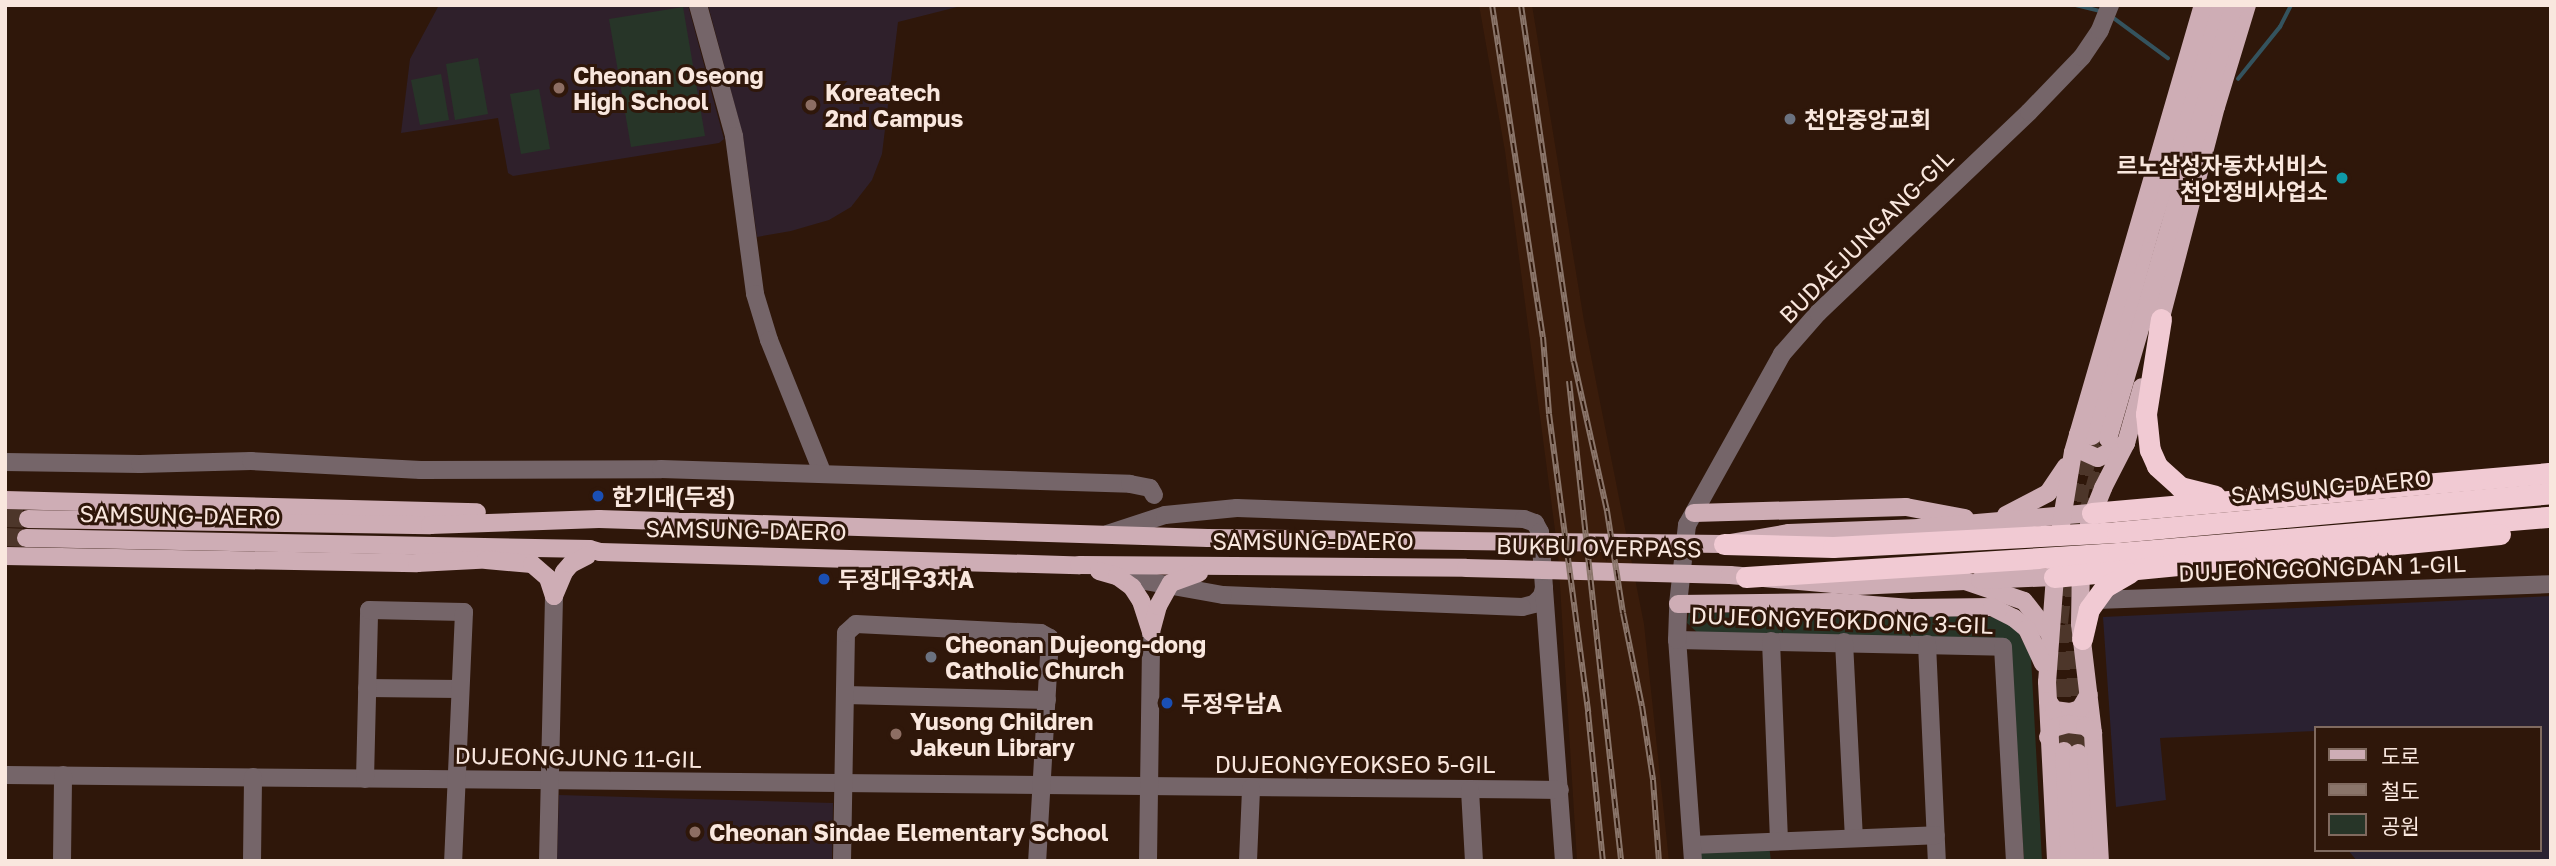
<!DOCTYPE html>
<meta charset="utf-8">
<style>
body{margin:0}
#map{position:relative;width:2556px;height:866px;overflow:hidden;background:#2f170a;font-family:"Golos Text","Noto Sans KR",sans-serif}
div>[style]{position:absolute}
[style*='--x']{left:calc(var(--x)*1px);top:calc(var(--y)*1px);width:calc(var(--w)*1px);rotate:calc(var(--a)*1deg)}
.built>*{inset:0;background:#3a1c0b}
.industrial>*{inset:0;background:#2a2131}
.education>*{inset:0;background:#2f202b}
.green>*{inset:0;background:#273528}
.stream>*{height:3.5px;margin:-1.75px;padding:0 1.75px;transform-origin:1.75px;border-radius:1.75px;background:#34535e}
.major-tunnel>*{height:18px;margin-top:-9px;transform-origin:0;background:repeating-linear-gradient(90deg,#4d362a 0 18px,transparent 0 27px)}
.minor>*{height:18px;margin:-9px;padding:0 9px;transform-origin:9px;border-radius:9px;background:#756569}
.major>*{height:18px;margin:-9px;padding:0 9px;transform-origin:9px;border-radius:9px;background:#ceadb5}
.highway>*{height:21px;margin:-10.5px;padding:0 10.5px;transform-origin:10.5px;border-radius:10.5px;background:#f1cad3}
.rail>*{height:6px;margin-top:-3px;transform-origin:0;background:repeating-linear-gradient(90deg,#2f170a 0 10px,#8a756a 0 20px);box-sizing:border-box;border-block:2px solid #8a756a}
.dots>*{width:19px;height:19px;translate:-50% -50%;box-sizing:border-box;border:4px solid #2f170a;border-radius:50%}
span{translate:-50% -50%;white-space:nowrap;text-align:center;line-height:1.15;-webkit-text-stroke:6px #2f170a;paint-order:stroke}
.poi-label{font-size:23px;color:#f9e7de;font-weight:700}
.left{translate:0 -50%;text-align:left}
.right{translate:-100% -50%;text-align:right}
.street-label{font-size:23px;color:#f9e7de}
.frame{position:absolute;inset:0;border:7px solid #f9e7de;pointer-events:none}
.legend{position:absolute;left:2314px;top:726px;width:228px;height:126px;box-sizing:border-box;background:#2f170a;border:2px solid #806a5f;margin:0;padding:9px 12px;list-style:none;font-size:21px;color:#f9e7de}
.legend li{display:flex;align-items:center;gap:14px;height:35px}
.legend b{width:35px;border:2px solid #806a5f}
</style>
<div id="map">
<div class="built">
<i style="clip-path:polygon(1479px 5px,1532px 5px,1584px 321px,1644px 624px,1669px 861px,1577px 861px,1558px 553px,1505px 151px)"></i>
</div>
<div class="industrial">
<i style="clip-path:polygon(2551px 596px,2551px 861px,2357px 861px,2348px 850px,2540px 850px,2540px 728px,2316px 728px,2316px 731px,2160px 738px,2166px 800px,2116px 807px,2103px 617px)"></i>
</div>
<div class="education">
<i style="clip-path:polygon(439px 5px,688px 5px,724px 139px,719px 143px,513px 176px,508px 173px,498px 118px,401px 133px,410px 59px)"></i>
<i style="clip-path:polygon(708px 5px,965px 5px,898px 22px,882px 154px,872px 180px,851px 207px,829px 220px,791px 231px,757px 237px,743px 136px)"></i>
<i style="clip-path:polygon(559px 795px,833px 803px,832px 861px,557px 861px)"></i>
</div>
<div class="green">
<i style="clip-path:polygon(683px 7px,705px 136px,631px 147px,609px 19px)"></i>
<i style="clip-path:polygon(478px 58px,488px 114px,455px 120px,446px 64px)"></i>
<i style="clip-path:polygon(441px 74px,449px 120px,420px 125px,411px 80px)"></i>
<i style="clip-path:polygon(539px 89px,550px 149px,521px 154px,510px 94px)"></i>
<i style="clip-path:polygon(1689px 612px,2001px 617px,2017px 630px,2031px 657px,2042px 861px,2024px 861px,2011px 648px,1700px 635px,1687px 623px)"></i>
<i style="clip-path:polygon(1769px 845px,1771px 861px,1697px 861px,1696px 848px)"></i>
</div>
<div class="stream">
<i style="--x:2076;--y:5;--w:25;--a:14"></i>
<i style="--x:2111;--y:16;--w:71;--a:36.4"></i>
<i style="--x:2238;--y:79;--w:67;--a:-51.1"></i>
<i style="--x:2280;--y:27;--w:25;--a:-63"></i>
</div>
<div class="major-tunnel">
<i style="--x:2087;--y:516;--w:73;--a:-75"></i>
<i style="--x:5;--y:518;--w:23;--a:2"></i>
<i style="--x:2072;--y:528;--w:91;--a:-77.9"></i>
<i style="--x:5;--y:537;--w:21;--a:3"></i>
<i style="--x:2074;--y:624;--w:129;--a:88.2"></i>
<i style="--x:2064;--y:751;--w:128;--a:-92.2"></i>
<i style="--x:2059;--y:623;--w:60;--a:-83.3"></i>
</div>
<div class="minor">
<i style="--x:698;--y:5;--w:136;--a:74.6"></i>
<i style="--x:734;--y:136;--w:159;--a:82.4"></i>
<i style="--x:755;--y:294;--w:48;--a:73.1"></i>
<i style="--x:769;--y:340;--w:144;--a:68.1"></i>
<i style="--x:5;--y:462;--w:135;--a:0.8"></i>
<i style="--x:140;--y:464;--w:111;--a:-1.5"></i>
<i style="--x:251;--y:461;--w:170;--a:3"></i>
<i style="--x:421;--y:470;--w:240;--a:-0.2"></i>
<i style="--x:661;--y:469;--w:469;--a:1.8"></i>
<i style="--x:1130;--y:484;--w:20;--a:11"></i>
<i style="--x:1150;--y:488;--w:8;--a:60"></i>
<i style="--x:1107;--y:534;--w:61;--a:-18.1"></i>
<i style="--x:1165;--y:515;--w:72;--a:-5.6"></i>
<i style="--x:1237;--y:508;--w:287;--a:2.2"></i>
<i style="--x:1524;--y:519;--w:12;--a:20"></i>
<i style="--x:1535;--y:523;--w:10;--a:61"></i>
<i style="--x:1540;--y:532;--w:56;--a:85.9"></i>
<i style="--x:1544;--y:588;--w:8;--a:104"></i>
<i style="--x:1542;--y:596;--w:11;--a:135"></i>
<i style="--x:1534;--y:604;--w:12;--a:166"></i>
<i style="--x:1522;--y:607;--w:299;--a:-177.7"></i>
<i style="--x:1223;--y:595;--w:108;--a:-169.8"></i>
<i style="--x:1544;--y:589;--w:273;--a:85.8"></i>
<i style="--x:2096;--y:600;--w:455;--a:-2"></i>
<i style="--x:1677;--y:640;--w:326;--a:1.2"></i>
<i style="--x:2003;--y:647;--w:214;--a:86.8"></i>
<i style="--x:1771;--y:641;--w:200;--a:87.7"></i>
<i style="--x:1844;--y:642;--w:196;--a:87.1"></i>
<i style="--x:1927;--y:644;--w:217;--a:87.4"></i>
<i style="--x:367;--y:688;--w:92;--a:0.6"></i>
<i style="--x:845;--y:695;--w:202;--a:1.4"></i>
<i style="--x:5;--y:775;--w:1555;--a:0.55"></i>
<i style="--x:365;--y:779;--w:169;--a:-88.6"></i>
<i style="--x:369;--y:610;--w:95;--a:1.2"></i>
<i style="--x:464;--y:612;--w:249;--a:92.5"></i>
<i style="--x:1470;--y:790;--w:71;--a:86.8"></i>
<i style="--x:1692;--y:845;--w:244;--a:-2.3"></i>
<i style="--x:62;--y:861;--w:86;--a:-89.3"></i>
<i style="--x:252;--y:861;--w:84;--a:-89.3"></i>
<i style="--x:548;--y:861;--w:265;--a:-88.7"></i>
<i style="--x:842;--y:861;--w:228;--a:-89"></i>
<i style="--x:846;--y:633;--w:13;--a:-42"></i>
<i style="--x:856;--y:624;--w:185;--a:2.8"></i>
<i style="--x:1041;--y:633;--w:10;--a:29"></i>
<i style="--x:1050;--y:638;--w:223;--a:93.3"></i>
<i style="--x:1148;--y:861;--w:229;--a:-89.2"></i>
<i style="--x:1248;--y:861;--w:73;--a:-87.6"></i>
<i style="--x:1693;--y:861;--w:222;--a:-94.1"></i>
<i style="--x:1677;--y:640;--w:36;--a:-88"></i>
<i style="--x:1678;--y:604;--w:80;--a:-83.5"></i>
<i style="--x:1687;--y:525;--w:196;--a:-60.9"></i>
<i style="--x:1782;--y:354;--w:55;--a:-48.7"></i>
<i style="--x:1818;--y:313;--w:291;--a:-43.6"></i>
<i style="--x:2029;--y:112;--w:76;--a:-46.1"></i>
<i style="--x:2082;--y:57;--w:32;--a:-56"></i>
<i style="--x:2100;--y:30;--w:27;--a:-68"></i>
</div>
<div class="major">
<i style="--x:2158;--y:329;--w:229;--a:-75.4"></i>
<i style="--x:2216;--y:107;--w:107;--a:-73.1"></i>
<i style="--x:2078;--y:434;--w:17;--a:77"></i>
<i style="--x:2082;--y:451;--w:17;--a:24"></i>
<i style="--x:2098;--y:458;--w:32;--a:-28"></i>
<i style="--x:2092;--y:436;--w:210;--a:-74.2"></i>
<i style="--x:2149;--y:234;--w:240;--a:-72.8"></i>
<i style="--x:2108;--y:439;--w:452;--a:-73.8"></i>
<i style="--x:5;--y:500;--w:472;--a:1.5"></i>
<i style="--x:1694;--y:513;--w:212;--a:-1.6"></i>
<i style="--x:1906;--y:507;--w:60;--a:10.6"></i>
<i style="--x:2006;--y:515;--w:47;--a:-27.6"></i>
<i style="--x:2048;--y:493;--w:32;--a:-56"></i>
<i style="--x:28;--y:519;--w:402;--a:0.9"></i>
<i style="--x:430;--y:525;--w:169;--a:-2"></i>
<i style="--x:599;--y:519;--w:609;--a:1.79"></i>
<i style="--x:1208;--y:538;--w:516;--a:0.67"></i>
<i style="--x:1724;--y:544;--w:66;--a:-9.6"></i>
<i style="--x:1789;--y:533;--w:130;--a:-2.2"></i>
<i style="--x:1919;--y:528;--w:174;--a:-5"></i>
<i style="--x:2089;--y:523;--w:38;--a:-68"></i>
<i style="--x:2103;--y:488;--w:51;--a:-62.9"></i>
<i style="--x:2126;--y:443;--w:58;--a:-74.1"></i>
<i style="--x:2061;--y:525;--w:74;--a:-80.7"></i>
<i style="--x:2073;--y:452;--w:466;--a:-73.8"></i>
<i style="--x:26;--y:538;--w:564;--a:1.12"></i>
<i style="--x:590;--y:549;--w:10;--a:17"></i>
<i style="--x:600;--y:552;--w:479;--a:1.6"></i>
<i style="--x:1079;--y:565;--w:387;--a:0.4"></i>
<i style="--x:1466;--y:568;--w:264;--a:1.5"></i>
<i style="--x:1730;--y:575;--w:126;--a:5"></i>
<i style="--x:1856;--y:586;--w:109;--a:-2.6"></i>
<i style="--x:1965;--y:581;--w:62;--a:18.7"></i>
<i style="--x:2024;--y:601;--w:41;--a:52"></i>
<i style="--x:5;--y:556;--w:412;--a:1"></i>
<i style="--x:417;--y:563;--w:78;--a:-2.9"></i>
<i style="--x:486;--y:560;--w:46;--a:5"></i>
<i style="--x:532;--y:564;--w:21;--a:41"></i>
<i style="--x:548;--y:578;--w:19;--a:72"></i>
<i style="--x:2081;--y:561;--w:63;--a:90.9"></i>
<i style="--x:2080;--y:624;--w:110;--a:83.2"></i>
<i style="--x:2093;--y:733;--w:128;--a:86.9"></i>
<i style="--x:2056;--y:563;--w:119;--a:94.3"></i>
<i style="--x:2047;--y:682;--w:179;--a:87.1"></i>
<i style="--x:1099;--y:571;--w:19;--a:16"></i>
<i style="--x:1117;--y:576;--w:19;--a:36"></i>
<i style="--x:1132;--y:587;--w:17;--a:57"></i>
<i style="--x:1141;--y:601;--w:33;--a:72"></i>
<i style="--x:1980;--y:580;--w:74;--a:-2.3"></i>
<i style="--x:554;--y:596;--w:26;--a:-67"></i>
<i style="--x:564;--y:572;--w:11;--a:-49"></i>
<i style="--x:571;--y:564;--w:18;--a:-27"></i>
<i style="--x:1678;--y:604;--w:156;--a:-0.7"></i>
<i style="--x:1834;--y:602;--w:77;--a:4.5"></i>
<i style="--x:1911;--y:608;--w:81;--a:-0.7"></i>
<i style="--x:1992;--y:607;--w:25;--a:27"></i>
<i style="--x:2014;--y:618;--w:17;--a:40"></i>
<i style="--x:2027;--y:629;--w:38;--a:65"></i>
<i style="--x:1151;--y:632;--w:27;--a:-75"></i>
<i style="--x:1158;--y:606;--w:26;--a:-61"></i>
<i style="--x:1171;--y:583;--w:30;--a:-20"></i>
<i style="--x:2048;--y:701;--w:11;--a:56"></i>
<i style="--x:2054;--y:710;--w:16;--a:7"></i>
<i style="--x:2070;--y:712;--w:10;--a:-17"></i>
<i style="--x:2080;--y:709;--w:17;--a:-59"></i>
<i style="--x:2048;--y:737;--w:10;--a:-61"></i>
<i style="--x:2053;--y:728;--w:16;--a:-15"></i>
<i style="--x:2068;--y:724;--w:17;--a:7"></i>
<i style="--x:2085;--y:726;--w:11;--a:41"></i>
<i style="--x:2064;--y:751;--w:110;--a:86.9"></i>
<i style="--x:2078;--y:753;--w:108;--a:86.3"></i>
</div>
<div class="highway">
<i style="--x:2161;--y:319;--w:96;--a:99"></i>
<i style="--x:2146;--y:414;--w:36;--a:84"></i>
<i style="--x:2150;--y:450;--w:17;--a:66"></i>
<i style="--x:2157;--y:466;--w:31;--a:42"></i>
<i style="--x:2180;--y:487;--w:36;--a:14"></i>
<i style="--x:2092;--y:513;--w:461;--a:-5"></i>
<i style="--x:1724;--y:544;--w:109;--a:1.6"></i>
<i style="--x:1833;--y:547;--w:284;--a:-3"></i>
<i style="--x:2117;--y:532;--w:436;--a:-5.1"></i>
<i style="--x:1746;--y:577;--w:373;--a:-3.7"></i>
<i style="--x:2118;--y:553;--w:434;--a:-4.8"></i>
<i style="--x:2054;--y:577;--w:448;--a:-5.5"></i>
<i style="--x:2082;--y:639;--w:31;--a:-77"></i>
<i style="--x:2089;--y:609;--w:27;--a:-54"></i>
<i style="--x:2105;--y:587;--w:28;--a:-30"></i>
</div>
<div class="rail">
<i style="--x:1492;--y:5;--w:336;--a:81.3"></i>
<i style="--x:1543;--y:337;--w:77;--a:85.5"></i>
<i style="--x:1549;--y:414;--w:301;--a:82.5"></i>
<i style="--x:1588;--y:712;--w:150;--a:84.3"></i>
<i style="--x:1521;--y:5;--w:361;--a:81.6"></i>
<i style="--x:1574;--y:362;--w:153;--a:77.5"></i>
<i style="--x:1607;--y:511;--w:103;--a:81.1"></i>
<i style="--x:1623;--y:613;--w:95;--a:78.5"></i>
<i style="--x:1642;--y:706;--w:75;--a:81.5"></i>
<i style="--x:1653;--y:780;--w:81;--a:85.8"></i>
<i style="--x:1569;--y:381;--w:483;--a:83.8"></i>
</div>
<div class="dots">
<i style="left:559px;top:88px;background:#8d6e63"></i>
<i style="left:811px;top:105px;background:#8d6e63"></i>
<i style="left:1790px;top:119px;background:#6b7280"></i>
<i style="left:2342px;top:178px;background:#0f9aa8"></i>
<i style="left:598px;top:496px;background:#1a4fb4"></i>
<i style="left:824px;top:579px;background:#1a4fb4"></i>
<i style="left:931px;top:657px;background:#6b7280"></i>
<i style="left:1167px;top:703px;background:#1a4fb4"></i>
<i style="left:896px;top:734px;background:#8d6e63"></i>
<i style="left:695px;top:832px;background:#8d6e63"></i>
</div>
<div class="poi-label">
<span class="left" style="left:573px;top:88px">Cheonan Oseong<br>High School</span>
<span class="left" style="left:825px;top:105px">Koreatech<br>2nd Campus</span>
<span class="left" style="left:1804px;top:119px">천안중앙교회</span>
<span class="right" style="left:2328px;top:178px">르노삼성자동차서비스<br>천안정비사업소</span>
<span class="left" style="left:612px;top:496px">한기대(두정)</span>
<span class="left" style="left:838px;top:579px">두정대우3차A</span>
<span class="left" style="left:945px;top:657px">Cheonan Dujeong-dong<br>Catholic Church</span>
<span class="left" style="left:1181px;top:703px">두정우남A</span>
<span class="left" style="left:910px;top:734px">Yusong Children<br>Jakeun Library</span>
<span class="left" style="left:709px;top:832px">Cheonan Sindae Elementary School</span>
</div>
<div class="street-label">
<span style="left:1866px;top:236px;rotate:-45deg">BUDAEJUNGANG-GIL</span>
<span style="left:2331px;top:486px;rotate:-5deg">SAMSUNG-DAERO</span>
<span style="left:180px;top:515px;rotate:1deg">SAMSUNG-DAERO</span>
<span style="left:746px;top:530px;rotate:1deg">SAMSUNG-DAERO</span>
<span style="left:1313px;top:541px">SAMSUNG-DAERO</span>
<span style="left:1599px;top:547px;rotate:1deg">BUKBU OVERPASS</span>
<span style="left:2322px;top:568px;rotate:-2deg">DUJEONGGONGDAN 1-GIL</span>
<span style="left:1842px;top:620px;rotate:2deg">DUJEONGYEOKDONG 3-GIL</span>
<span style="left:578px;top:757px;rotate:1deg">DUJEONGJUNG 11-GIL</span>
<span style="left:1355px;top:764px">DUJEONGYEOKSEO 5-GIL</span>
</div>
<div class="frame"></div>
<ul class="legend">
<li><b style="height:9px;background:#ceadb5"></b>도로</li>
<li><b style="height:9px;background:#8a756a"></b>철도</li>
<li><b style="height:19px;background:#273528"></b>공원</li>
</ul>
</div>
